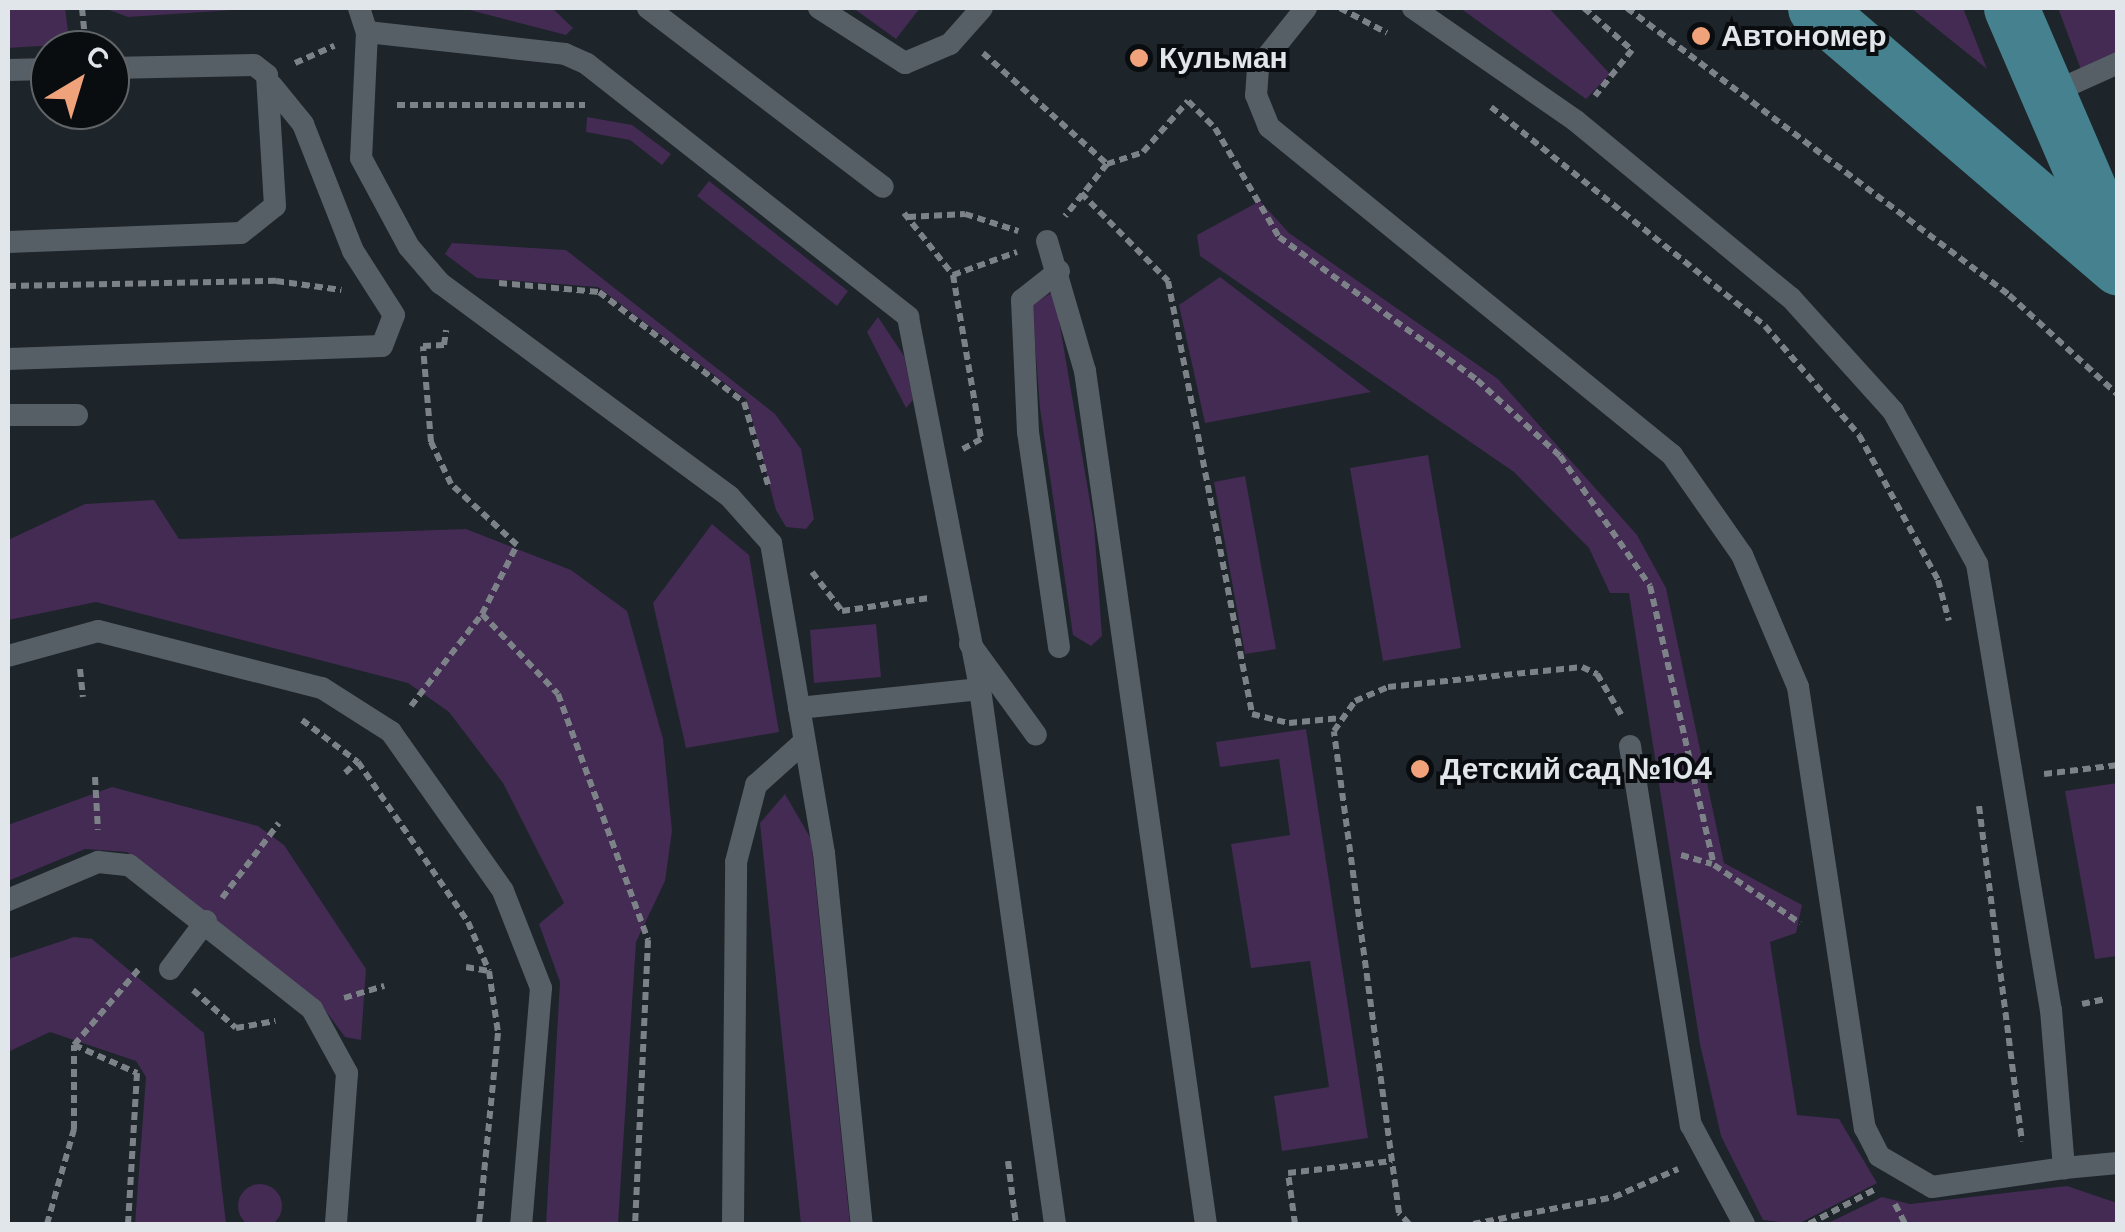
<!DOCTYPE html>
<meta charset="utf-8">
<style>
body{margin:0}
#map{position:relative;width:2125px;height:1232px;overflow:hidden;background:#1d242a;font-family:"DM Sans",sans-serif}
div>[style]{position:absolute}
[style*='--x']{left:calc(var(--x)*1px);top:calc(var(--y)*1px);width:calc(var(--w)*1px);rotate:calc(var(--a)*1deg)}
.green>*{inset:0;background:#432b53}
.round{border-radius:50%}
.path>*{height:6px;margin-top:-3px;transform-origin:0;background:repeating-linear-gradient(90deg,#7c8287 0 8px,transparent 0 13px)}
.lane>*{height:22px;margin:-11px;padding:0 11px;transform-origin:11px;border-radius:11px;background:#575f66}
.primary>*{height:55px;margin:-27.5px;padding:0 27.5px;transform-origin:27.5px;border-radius:27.5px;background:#45818e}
.dots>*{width:28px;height:28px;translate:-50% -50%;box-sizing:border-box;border:5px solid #0a0d10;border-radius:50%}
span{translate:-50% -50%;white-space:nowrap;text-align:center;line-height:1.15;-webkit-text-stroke:8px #0a0d10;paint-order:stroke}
.poi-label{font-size:30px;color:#e1e6ea;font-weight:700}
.left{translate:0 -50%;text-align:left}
.frame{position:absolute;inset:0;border:10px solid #e1e6ea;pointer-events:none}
.north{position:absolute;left:30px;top:30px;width:100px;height:100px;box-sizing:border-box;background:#0a0d10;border:2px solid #606467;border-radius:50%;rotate:38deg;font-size:28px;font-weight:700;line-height:40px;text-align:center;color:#e1e6ea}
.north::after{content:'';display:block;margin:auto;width:35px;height:45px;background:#f0a27a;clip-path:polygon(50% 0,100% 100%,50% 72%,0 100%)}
</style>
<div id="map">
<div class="green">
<i style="clip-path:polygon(8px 8px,65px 8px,68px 31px,57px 45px,8px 48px)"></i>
<i style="clip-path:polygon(104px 8px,265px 8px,128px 17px)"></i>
<i style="clip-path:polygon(462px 8px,552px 8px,573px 28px,566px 35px)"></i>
<i style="clip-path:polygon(853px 8px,920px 8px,896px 39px)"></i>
<i style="clip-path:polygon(1460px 8px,1549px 8px,1610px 74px,1586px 99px)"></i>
<i style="clip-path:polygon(1911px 8px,1963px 8px,1987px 69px)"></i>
<i style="clip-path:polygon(2058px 8px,2117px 8px,2117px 63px,2083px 75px)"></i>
<i style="clip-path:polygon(587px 117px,632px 125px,671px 154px,662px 165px,630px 140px,586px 132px)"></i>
<i style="clip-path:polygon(709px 181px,848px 291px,837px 306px,697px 196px)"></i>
<i style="clip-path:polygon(1260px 201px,1289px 233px,1498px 379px,1637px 535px,1666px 588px,1724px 863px,1802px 905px,1796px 933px,1770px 942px,1797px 1115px,1839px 1119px,1877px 1183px,1798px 1224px,1763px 1220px,1721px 1136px,1700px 1044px,1629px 593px,1610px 593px,1589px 548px,1514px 472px,1200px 256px,1197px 235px)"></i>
<i style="clip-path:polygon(452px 243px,566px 250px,775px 414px,801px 449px,814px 519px,806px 529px,786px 527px,776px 510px,747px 400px,598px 287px,477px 278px,445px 254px)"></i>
<i style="clip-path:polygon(1220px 277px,1371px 392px,1205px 423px,1179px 305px)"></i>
<i style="clip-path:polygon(1054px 291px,1094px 525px,1102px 636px,1091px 646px,1073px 635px,1040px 408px,1032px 305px)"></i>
<i style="clip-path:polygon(878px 317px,904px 356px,913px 400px,906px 408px,867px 332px)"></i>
<i style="clip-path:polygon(1428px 455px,1461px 648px,1383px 661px,1350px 468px)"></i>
<i style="clip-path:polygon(1245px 476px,1276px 649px,1245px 654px,1214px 482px)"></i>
<i style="clip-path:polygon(154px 500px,179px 539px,466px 529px,571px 570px,627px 611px,663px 739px,672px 831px,665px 881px,636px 942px,618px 1224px,546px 1224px,560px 982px,539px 924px,564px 903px,503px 783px,449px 712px,408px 683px,96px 602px,8px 620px,8px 540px,85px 504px)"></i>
<i style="clip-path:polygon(712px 524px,749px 555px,779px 732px,686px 748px,653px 603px)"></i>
<i style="clip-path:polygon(876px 624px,881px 677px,814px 683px,810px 630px)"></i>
<i style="clip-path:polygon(1306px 729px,1368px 1138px,1282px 1151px,1274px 1096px,1329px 1087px,1310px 961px,1251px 968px,1231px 844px,1290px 835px,1279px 759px,1220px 767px,1216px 742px)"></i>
<i style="clip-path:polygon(2117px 783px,2117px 956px,2095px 959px,2065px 791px)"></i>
<i style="clip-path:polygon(112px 787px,258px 826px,284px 845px,366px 969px,361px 1040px,345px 1037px,319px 1002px,127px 852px,85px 849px,8px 881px,8px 825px)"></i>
<i style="clip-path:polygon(785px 794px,811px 839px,850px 1224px,801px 1224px,760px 823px)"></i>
<i style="clip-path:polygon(74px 937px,92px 939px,204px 1033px,226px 1224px,135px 1224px,146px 1077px,136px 1061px,50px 1032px,8px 1052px,8px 959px)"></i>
<i class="round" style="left:238px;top:1184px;width:44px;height:44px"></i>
<i style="clip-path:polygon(2067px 1186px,2117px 1203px,2117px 1224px,1826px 1224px,1882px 1197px,1910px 1204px)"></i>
</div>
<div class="path">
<i style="--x:82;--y:8;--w:41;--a:84.4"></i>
<i style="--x:1340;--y:8;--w:53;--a:28"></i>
<i style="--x:1584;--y:8;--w:64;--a:41.2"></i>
<i style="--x:1632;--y:50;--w:59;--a:128.8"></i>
<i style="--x:1627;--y:8;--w:478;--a:36.9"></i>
<i style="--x:2009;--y:295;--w:148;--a:42.5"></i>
<i style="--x:983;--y:53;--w:166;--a:41.8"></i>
<i style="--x:1107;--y:164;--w:67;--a:128.9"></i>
<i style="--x:295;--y:63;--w:43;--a:-23.6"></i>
<i style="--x:397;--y:105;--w:188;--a:0"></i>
<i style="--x:1491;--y:107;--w:351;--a:38.6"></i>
<i style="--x:1765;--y:326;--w:144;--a:49.2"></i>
<i style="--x:1859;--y:435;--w:165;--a:61.4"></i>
<i style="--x:1938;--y:580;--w:42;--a:75"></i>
<i style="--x:1107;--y:164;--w:38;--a:-18"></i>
<i style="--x:1143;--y:152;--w:68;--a:-48.6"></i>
<i style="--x:1188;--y:101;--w:38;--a:45"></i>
<i style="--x:1215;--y:128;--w:126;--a:59.6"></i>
<i style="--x:1279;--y:237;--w:244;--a:35.8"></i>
<i style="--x:1477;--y:380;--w:113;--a:42.5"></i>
<i style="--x:1560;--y:456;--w:158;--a:55.3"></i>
<i style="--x:1650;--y:586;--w:286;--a:77.1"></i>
<i style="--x:1714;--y:865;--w:104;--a:34"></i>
<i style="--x:1081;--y:193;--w:124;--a:45.3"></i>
<i style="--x:1168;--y:281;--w:441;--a:79"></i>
<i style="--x:1252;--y:714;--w:38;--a:14"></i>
<i style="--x:1289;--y:723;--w:52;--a:-5.5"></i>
<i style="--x:904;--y:213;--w:79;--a:51.7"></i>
<i style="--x:953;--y:275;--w:166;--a:80.3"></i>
<i style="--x:981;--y:439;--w:21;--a:151"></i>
<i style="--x:908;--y:217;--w:57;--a:-3"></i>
<i style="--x:965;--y:214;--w:56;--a:17.8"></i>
<i style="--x:953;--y:275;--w:68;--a:-19.8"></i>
<i style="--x:499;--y:283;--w:100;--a:5.1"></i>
<i style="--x:599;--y:292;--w:182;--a:37.2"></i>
<i style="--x:744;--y:402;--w:90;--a:73.8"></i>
<i style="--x:8;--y:286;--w:268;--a:-1.1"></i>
<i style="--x:276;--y:281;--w:66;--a:7.9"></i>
<i style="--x:812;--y:572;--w:49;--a:52.4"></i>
<i style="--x:842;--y:611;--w:88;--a:-8.5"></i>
<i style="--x:482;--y:614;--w:110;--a:46.5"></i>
<i style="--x:558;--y:694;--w:262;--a:69.9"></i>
<i style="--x:648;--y:940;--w:284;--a:92.6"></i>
<i style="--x:80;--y:669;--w:28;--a:84"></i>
<i style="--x:411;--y:706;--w:116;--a:-52.3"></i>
<i style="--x:482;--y:614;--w:77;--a:-63.1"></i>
<i style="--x:517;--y:545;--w:90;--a:-137.3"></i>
<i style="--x:451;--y:484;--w:47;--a:-115.5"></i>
<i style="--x:431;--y:442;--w:96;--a:-94.8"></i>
<i style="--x:423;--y:346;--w:21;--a:-3"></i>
<i style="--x:444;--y:345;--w:15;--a:-82"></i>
<i style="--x:302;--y:720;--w:70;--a:36.9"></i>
<i style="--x:358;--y:762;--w:194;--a:55.5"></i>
<i style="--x:468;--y:922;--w:53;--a:66.8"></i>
<i style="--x:489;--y:971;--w:63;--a:81.7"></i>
<i style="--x:498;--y:1033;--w:192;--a:95.7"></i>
<i style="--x:345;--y:773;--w:16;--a:-43"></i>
<i style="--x:2044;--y:774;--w:75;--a:-6.9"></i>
<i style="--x:95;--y:777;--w:53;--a:86.8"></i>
<i style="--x:1979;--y:806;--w:338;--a:82.7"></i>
<i style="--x:1681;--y:855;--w:32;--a:16"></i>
<i style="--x:222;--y:898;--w:94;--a:-52.8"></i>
<i style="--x:466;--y:967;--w:23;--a:10"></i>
<i style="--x:193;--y:990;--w:57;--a:41.5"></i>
<i style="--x:236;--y:1028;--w:40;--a:-10"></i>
<i style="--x:344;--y:998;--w:42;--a:-16.7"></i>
<i style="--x:2082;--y:1004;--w:24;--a:-12"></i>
<i style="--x:74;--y:1045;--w:69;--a:24"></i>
<i style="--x:137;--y:1073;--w:151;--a:93.4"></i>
<i style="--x:1008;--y:1161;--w:64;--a:82.8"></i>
<i style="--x:1895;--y:1204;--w:22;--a:63"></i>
<i style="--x:47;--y:1224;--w:99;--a:-74.1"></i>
<i style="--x:74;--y:1129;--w:84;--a:-90"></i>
<i style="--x:74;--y:1045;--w:100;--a:-49.5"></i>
<i style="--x:1295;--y:1224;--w:51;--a:-97.8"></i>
<i style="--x:1288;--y:1173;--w:105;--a:-6.6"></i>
<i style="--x:1409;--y:1224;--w:15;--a:-132"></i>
<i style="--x:1399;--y:1213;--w:486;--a:-97.7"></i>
<i style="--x:1334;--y:731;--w:37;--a:-55"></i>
<i style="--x:1355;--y:701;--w:36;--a:-23"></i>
<i style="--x:1388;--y:687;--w:195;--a:-5.9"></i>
<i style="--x:1582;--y:667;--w:17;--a:25"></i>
<i style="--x:1597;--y:674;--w:49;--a:59.2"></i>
<i style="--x:1473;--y:1224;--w:144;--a:-10.8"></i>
<i style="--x:1614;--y:1197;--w:70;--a:-23.6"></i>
<i style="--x:1809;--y:1224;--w:73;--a:-27.6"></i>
</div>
<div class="lane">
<i style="--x:359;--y:8;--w:25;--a:72"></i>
<i style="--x:367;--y:32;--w:126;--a:92.7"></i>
<i style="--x:361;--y:158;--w:101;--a:61.7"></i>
<i style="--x:409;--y:247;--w:48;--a:49.3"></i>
<i style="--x:440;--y:283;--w:360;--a:36.4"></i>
<i style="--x:730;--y:497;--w:62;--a:48.3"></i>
<i style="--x:771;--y:543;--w:314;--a:80.3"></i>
<i style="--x:824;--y:853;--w:373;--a:84.2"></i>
<i style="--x:648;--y:8;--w:295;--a:37.3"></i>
<i style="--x:819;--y:8;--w:102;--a:32.6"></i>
<i style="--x:905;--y:63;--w:49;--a:-22.9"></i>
<i style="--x:950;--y:44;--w:48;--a:-48.4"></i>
<i style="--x:1306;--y:8;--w:77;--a:128.7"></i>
<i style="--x:1258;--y:68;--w:27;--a:94"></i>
<i style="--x:1256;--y:95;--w:35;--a:68"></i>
<i style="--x:1269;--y:127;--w:520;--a:39.14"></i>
<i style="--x:1672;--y:455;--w:122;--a:55"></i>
<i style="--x:1742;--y:555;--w:143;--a:67"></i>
<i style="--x:1798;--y:687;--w:446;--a:81.4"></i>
<i style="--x:1865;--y:1128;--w:31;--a:63"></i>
<i style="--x:1879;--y:1156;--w:61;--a:30.3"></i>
<i style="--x:1932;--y:1187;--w:133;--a:-8.2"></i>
<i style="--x:1413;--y:8;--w:198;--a:34.7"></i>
<i style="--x:1576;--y:121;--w:278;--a:39.5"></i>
<i style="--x:1791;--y:298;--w:152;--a:47.9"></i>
<i style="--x:1893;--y:411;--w:175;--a:61.2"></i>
<i style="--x:1977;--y:564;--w:452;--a:80.6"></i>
<i style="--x:2051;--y:1010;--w:159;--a:85.3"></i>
<i style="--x:2064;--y:1168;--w:54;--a:-5.3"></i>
<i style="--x:367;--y:32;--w:199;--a:6.3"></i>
<i style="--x:565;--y:54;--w:24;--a:24"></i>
<i style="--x:587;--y:64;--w:409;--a:38.2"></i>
<i style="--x:908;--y:317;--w:379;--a:79"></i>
<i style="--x:980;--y:689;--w:540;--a:82.02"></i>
<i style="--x:8;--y:70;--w:42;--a:-1.4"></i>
<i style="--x:2047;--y:95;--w:78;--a:-24.3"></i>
<i style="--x:1047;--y:241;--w:135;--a:73.7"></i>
<i style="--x:1085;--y:371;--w:862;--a:81.93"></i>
<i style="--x:8;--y:242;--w:233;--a:-2.2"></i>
<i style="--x:241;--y:233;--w:43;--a:-38.5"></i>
<i style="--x:275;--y:206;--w:131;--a:-93.5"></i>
<i style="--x:267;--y:75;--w:16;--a:-142"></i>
<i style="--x:254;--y:65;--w:144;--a:178.8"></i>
<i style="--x:8;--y:359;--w:374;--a:-2"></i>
<i style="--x:382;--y:346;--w:33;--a:-69"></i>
<i style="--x:394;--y:315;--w:76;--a:-122.6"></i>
<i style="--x:353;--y:251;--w:136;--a:-111.5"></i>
<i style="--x:303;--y:124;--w:49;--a:-129.2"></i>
<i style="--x:8;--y:415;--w:69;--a:0"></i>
<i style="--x:970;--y:644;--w:112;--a:54"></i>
<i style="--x:1059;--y:647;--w:217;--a:-98.2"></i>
<i style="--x:1028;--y:432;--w:132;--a:-92.6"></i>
<i style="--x:1022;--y:300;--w:47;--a:-38.1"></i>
<i style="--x:8;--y:656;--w:93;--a:-15.5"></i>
<i style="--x:98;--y:631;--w:231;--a:14.3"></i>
<i style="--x:322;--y:688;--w:82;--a:32.5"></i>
<i style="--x:391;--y:732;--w:194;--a:54.8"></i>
<i style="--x:503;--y:891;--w:104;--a:68.6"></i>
<i style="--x:541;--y:988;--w:237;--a:94.8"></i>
<i style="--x:799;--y:708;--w:182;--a:-6"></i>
<i style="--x:1630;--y:746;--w:384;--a:80.9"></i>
<i style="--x:1691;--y:1125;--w:112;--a:61.8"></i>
<i style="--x:8;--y:900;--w:98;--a:-22.9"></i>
<i style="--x:98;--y:862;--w:31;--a:6"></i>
<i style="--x:129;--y:865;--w:233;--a:38.2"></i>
<i style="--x:312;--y:1009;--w:73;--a:61.3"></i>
<i style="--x:347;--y:1073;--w:151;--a:94.2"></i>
<i style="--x:170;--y:969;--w:60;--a:-53.1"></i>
<i style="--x:733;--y:1224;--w:362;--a:-89.5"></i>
<i style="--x:736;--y:862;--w:80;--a:-75.4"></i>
<i style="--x:756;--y:785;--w:64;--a:-41.9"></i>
</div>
<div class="primary">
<i style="--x:1815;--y:8;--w:399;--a:40.6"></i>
<i style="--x:2011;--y:8;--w:270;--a:66.7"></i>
</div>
<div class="dots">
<i style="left:1701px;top:36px;background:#f0a27a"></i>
<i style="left:1139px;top:58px;background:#f0a27a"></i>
<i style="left:1420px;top:769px;background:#f0a27a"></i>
</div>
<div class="poi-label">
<span class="left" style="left:1721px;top:36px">Автономер</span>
<span class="left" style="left:1159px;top:58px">Кульман</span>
<span class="left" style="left:1440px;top:769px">Детский сад №104</span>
</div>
<div class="frame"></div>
<div class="north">С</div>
</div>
